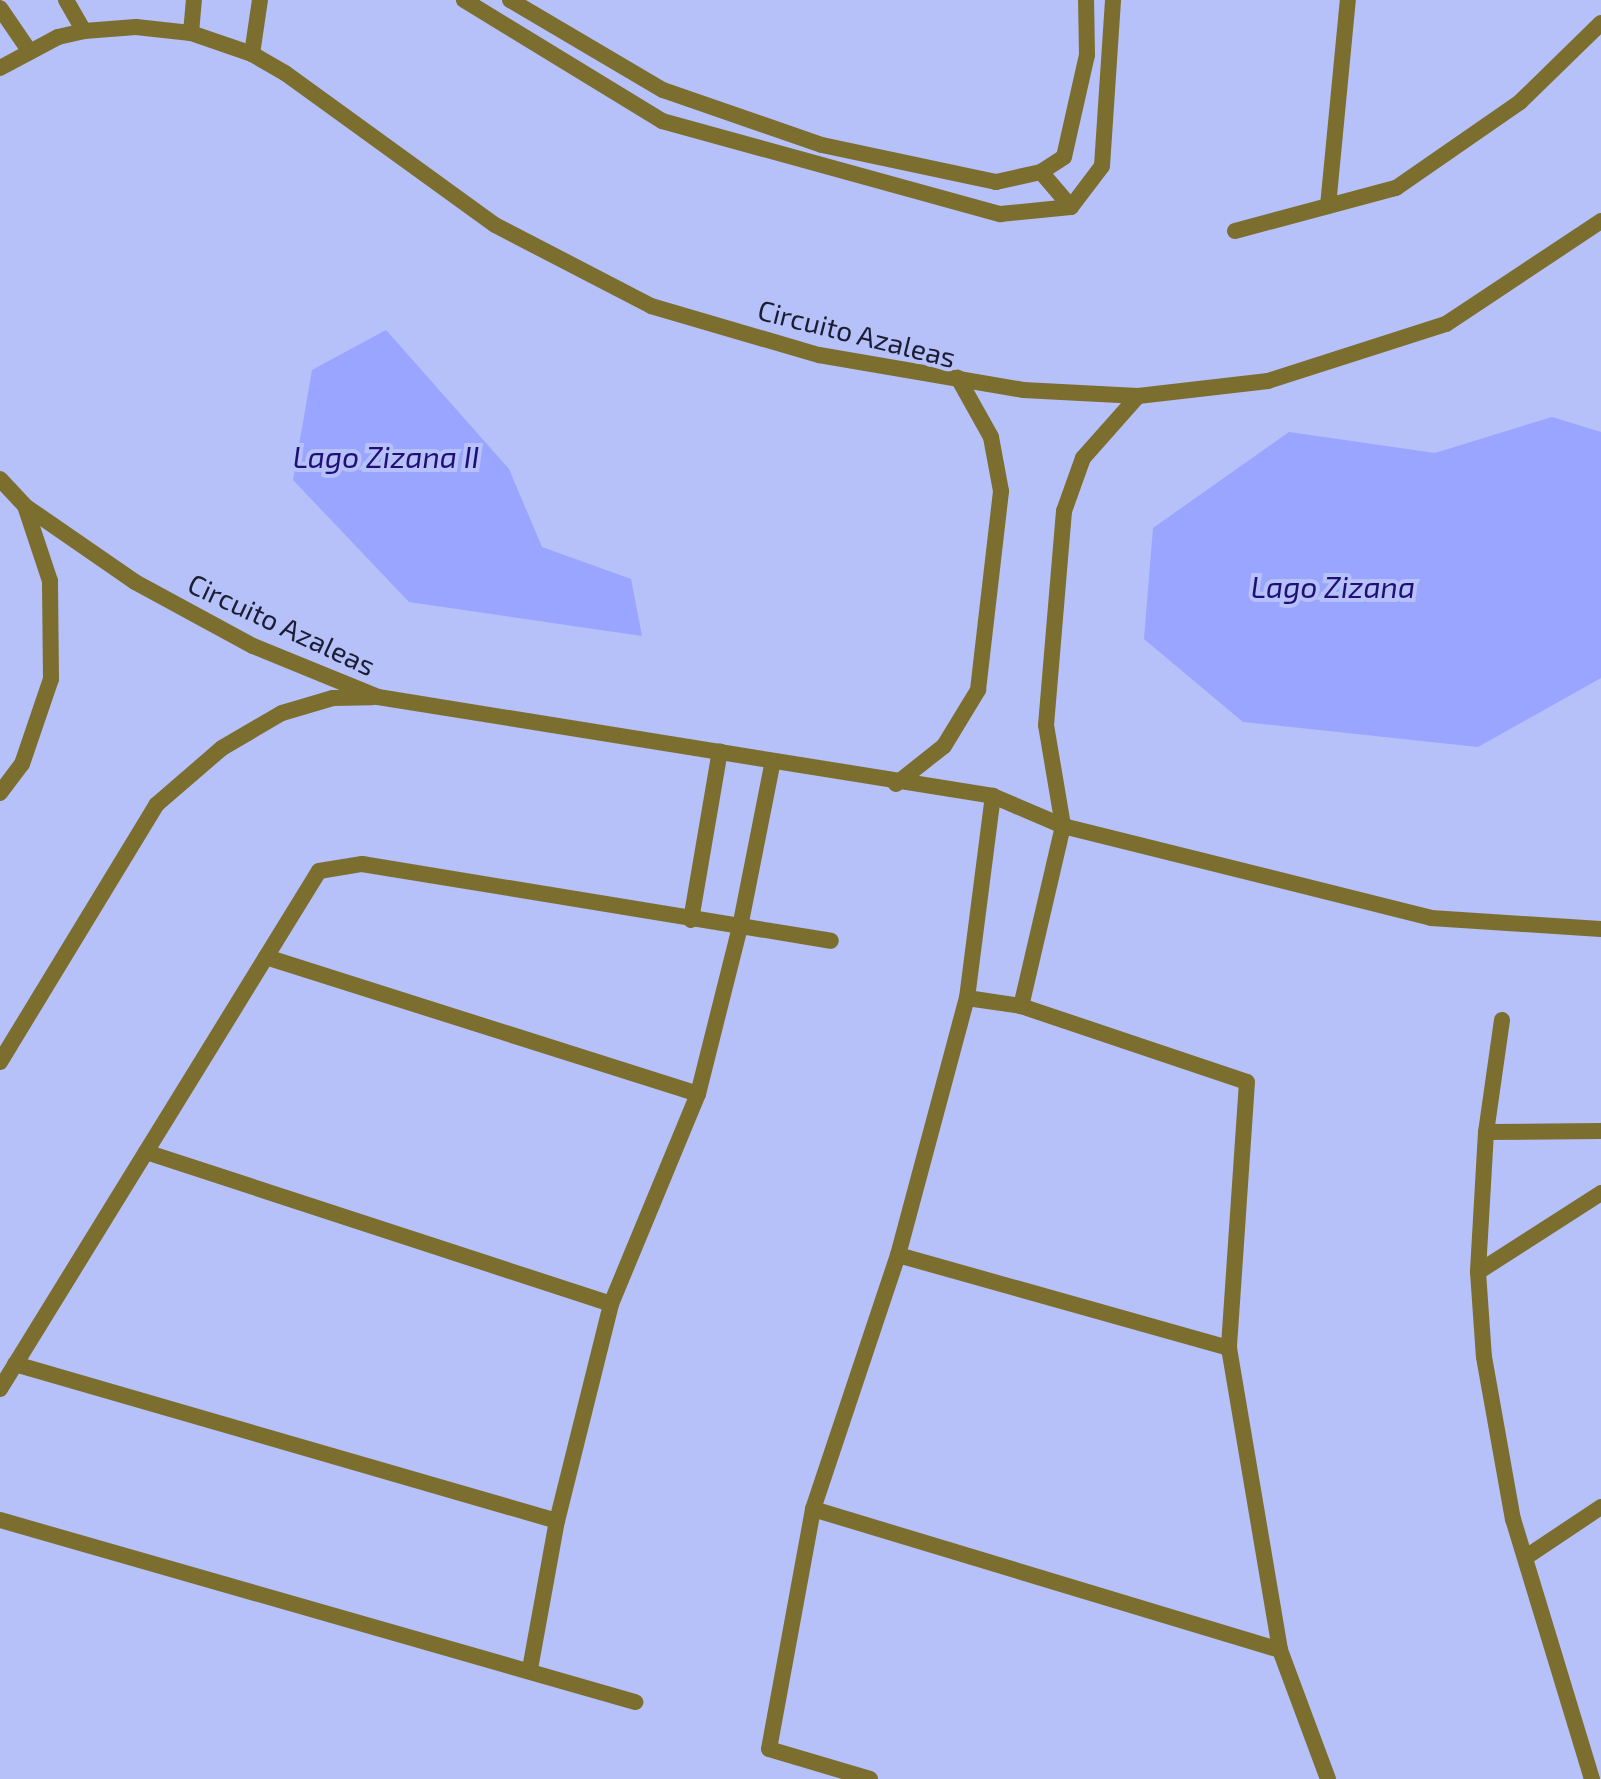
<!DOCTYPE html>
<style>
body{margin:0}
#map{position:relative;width:1601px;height:1779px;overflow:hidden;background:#b6c0f9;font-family:"Exo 2",sans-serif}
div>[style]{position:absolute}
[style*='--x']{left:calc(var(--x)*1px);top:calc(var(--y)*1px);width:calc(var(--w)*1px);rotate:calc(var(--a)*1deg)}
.water>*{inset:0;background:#99a5fe}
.street>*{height:16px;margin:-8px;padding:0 8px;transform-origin:8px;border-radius:8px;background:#7c6e2e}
span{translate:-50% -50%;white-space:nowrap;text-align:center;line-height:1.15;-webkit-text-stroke:8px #b6c0f9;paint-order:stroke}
.street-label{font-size:28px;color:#1b1e33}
.water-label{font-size:30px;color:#200f77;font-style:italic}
</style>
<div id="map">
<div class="water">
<i style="clip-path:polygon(386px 330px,509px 469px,542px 547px,631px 579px,642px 636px,409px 602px,293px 480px,312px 370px)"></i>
<i style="clip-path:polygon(1552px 417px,1601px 432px,1601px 678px,1478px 747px,1243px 722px,1144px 639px,1153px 528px,1289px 432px,1435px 453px)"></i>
</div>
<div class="street">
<i style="--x:66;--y:0;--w:36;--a:60"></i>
<i style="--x:464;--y:0;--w:232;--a:31.4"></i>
<i style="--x:662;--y:121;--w:351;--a:15.4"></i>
<i style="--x:1000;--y:214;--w:71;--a:-5.6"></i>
<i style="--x:1071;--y:207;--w:51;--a:-52.9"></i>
<i style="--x:1102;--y:166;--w:166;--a:-86.2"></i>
<i style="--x:510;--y:0;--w:178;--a:30.5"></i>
<i style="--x:663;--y:90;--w:168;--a:19.1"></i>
<i style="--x:822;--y:145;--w:178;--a:12"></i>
<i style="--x:996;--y:182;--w:46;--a:-12.5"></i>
<i style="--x:1041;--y:172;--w:27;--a:-33"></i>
<i style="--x:1064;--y:157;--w:105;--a:-77.3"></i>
<i style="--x:1087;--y:55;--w:55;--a:-91"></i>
<i style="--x:0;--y:8;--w:53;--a:55.7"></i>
<i style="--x:191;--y:33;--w:33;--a:-85"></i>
<i style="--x:252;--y:54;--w:55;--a:-81.6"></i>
<i style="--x:0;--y:68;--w:66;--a:-28.1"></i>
<i style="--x:58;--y:37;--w:27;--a:-13"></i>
<i style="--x:84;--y:31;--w:52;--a:-4.4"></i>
<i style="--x:136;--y:27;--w:55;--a:6.2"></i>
<i style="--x:191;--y:33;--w:65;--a:19"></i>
<i style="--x:252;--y:54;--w:38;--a:30"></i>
<i style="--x:285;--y:73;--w:259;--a:35.9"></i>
<i style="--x:495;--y:225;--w:176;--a:27.4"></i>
<i style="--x:651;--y:306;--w:175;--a:16.3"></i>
<i style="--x:819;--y:355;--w:207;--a:9.7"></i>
<i style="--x:1023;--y:390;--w:115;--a:3"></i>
<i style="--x:1138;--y:396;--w:131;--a:-6.6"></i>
<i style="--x:1268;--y:381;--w:187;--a:-17.8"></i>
<i style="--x:1446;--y:324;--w:186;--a:-33.6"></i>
<i style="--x:1041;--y:172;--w:46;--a:49.4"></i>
<i style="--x:1328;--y:206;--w:207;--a:-84.5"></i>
<i style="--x:1235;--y:231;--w:167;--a:-15"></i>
<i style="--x:1396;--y:188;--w:151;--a:-34.7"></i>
<i style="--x:1520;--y:102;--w:113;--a:-44.3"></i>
<i style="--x:1138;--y:396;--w:83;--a:131.6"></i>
<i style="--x:1083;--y:458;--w:56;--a:109.7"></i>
<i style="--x:1064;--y:511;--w:215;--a:94.8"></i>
<i style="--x:1046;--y:725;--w:102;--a:80.4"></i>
<i style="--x:1063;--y:826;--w:185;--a:103.1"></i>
<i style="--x:1021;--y:1006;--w:238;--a:18.6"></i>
<i style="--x:1247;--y:1082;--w:267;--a:93.9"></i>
<i style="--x:1229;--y:1348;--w:306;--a:80.4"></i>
<i style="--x:1280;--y:1650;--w:138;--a:69.6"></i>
<i style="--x:0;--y:479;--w:37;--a:47"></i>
<i style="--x:25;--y:506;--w:134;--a:34.6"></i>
<i style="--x:135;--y:582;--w:134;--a:28.5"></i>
<i style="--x:253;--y:646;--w:135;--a:22.2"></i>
<i style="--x:378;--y:697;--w:623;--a:9.14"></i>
<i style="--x:993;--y:796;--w:76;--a:23.2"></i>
<i style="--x:1063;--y:826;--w:379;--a:14"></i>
<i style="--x:1431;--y:918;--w:170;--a:3.7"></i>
<i style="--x:896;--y:784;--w:61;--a:-38.4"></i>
<i style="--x:944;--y:746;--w:66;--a:-58.7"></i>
<i style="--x:978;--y:690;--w:200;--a:-83.4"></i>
<i style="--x:1001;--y:491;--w:55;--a:-100.5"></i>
<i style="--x:991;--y:437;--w:68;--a:-119.2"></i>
<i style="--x:0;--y:793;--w:36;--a:-53"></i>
<i style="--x:22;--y:764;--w:90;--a:-71.2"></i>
<i style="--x:51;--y:679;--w:98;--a:-90.6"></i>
<i style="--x:50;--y:581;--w:79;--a:-108.4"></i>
<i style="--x:691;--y:920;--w:171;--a:-80.3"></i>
<i style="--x:266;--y:957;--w:453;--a:17.6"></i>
<i style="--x:967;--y:998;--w:55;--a:8.4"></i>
<i style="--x:1502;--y:1020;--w:113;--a:98.1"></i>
<i style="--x:1486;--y:1132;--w:140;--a:93.3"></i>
<i style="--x:1478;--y:1272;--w:85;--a:86"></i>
<i style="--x:1484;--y:1357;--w:165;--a:79.9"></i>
<i style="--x:1513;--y:1519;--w:272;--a:73.1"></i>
<i style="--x:0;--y:1062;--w:301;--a:-58.7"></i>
<i style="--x:156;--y:805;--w:87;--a:-40.8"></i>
<i style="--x:222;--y:748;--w:69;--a:-30.3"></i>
<i style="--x:282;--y:713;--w:53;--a:-16.4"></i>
<i style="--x:333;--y:698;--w:39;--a:-1"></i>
<i style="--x:1486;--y:1132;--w:115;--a:-0.5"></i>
<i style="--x:146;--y:1152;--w:489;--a:18.1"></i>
<i style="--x:898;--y:1255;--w:344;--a:15.7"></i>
<i style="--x:1478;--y:1272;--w:146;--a:-32.7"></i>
<i style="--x:15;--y:1364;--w:564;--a:16.15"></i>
<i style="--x:0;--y:1389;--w:608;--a:-58.37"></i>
<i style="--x:319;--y:871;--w:44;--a:-9.2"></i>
<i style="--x:362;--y:864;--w:475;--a:9.3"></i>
<i style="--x:813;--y:1509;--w:488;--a:16.8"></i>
<i style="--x:0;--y:1520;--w:661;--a:15.99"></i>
<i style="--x:1526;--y:1557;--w:90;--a:-33.7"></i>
<i style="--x:530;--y:1669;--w:150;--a:-79.7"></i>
<i style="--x:557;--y:1521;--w:224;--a:-76"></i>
<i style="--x:611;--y:1304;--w:227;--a:-67.5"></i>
<i style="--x:698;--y:1094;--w:172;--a:-75.9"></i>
<i style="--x:740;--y:927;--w:169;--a:-78.8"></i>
<i style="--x:870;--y:1779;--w:105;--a:-163.5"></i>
<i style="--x:769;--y:1749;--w:244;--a:-79.6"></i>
<i style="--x:813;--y:1509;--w:268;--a:-71.5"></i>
<i style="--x:898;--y:1255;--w:266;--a:-75"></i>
<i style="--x:967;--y:998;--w:204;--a:-82.7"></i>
</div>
<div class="street-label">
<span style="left:857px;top:333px;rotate:14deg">Circuito Azaleas</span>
<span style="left:282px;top:624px;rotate:25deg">Circuito Azaleas</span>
</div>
<div class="water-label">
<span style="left:386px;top:456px">Lago Zizana II</span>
<span style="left:1333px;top:586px">Lago Zizana</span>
</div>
</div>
